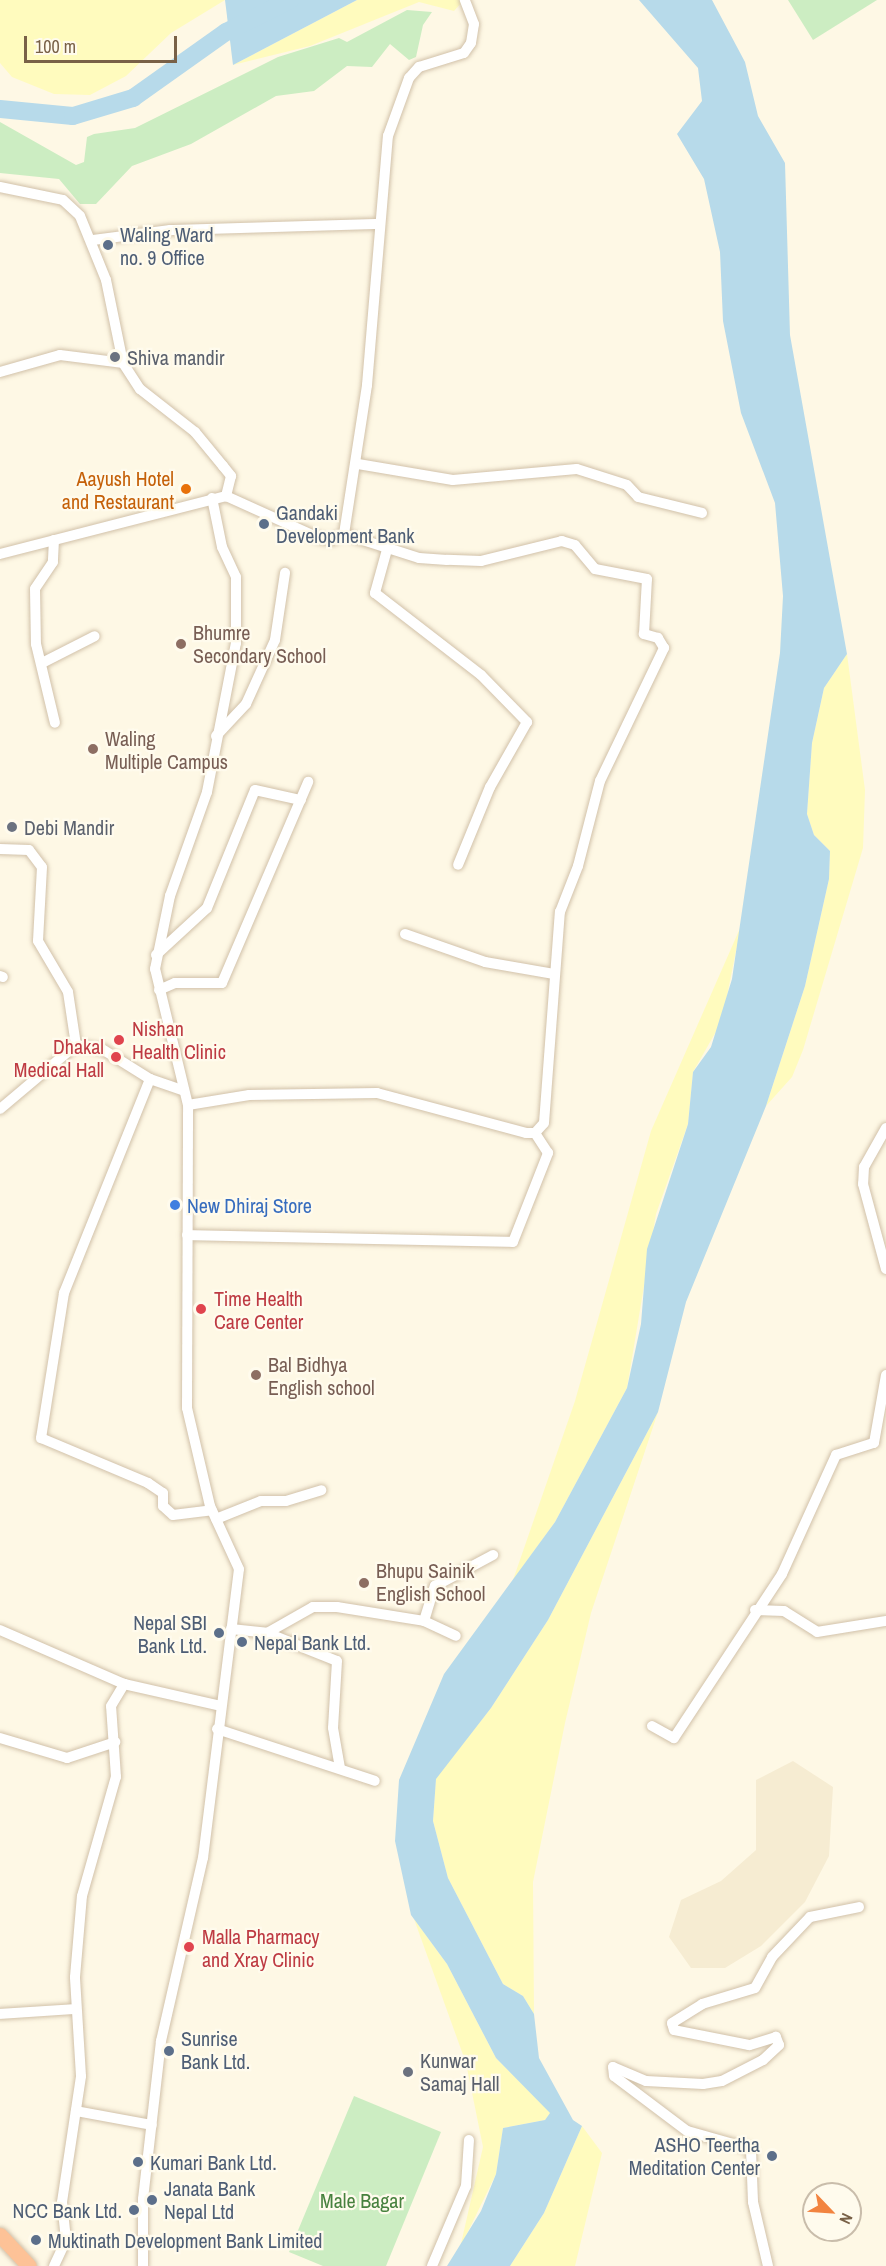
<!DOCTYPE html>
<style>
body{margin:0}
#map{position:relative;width:886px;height:2266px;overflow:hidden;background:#fef8e5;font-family:"Archivo Narrow",sans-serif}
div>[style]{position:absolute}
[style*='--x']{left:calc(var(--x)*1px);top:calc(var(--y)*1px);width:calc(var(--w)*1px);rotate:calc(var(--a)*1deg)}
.residential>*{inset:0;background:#f6ecd2}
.green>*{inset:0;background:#ccedc2}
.sand>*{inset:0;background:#fffbbe}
.water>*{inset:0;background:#b7daea}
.river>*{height:18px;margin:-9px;padding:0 9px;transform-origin:9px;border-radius:9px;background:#b7daea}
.roads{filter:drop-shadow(0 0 2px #d1c1a9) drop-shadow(0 0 2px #d1c1a9)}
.minor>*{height:10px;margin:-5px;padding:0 5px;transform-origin:5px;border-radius:5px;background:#fff}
.highway>*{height:15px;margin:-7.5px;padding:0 7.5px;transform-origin:7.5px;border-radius:7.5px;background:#fdc297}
.dots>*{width:16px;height:16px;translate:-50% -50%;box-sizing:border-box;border:3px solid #fffbed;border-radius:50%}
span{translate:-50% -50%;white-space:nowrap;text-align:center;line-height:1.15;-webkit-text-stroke:4.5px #fffbed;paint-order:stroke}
.service-label{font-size:20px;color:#4e5e75}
.left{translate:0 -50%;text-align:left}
.right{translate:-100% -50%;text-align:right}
.worship-label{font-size:20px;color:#5b616d}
.food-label{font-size:20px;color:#c56008}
.education-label{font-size:20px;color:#785e54}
.health-label{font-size:20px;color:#be3a42}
.shop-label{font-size:20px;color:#366cbe}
.park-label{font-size:20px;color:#47813e}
.north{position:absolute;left:802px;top:2182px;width:60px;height:60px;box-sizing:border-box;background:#fffbed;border:2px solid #c9bdab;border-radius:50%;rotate:115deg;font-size:16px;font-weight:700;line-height:24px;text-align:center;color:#796147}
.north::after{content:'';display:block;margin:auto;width:21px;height:27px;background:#f28440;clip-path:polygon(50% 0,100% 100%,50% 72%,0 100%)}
.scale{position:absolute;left:24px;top:36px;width:153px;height:27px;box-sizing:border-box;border:3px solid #796147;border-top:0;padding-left:8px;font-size:18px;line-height:21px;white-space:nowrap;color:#796147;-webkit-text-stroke:4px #fffbed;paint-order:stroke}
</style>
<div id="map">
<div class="residential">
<i style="clip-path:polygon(793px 1761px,833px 1787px,829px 1856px,805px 1902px,761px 1946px,725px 1968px,691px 1968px,669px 1937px,681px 1900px,721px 1881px,756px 1850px,756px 1780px)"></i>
</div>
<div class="green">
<i style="clip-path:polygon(788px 0,877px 0,813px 40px)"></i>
<i style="clip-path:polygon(407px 10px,432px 12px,423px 25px,416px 57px,409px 60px,390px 44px,372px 67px,347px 66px,314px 91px,276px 96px,191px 144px,132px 166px,96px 204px,80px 204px,59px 179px,0 173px,0 122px,76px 165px,84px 162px,87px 137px,94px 134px,135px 128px,278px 57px,339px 38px,347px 42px)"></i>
<i style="clip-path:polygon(354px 2096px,441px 2132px,386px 2266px,323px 2266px,289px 2252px)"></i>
</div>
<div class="sand">
<i style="clip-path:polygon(0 0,225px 0,171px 33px,126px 76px,90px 95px,54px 94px,12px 77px,0 63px)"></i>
<i style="clip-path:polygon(357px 0,464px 0,454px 11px,419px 2px,310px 46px,233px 65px)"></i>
<i style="clip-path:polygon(847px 654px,865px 790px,863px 848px,803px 1050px,792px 1077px,766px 1106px,805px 986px,829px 879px,830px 851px,814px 835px,807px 814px,812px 743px,824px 688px)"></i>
<i style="clip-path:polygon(741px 926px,722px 1021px,693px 1072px,688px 1124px,656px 1214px,627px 1388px,555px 1522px,513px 1580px,575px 1401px,651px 1131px)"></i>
<i style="clip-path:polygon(658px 1412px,591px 1613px,565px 1723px,533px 1882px,534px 2014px,523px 1996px,503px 1984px,448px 1878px,433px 1821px,436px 1778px,491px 1708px,548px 1620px)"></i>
<i style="clip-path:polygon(414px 1919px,447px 1964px,496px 2058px,551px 2113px,545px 2120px,503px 2128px,496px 2174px,460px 2248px,483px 2147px,466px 2063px)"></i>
<i style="clip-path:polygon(582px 2126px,602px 2153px,575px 2266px,510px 2266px,544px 2213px)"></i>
</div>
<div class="water">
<i style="clip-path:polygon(225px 0,357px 0,233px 65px)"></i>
<i style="clip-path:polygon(639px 0,712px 0,745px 62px,758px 116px,785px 163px,790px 335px,847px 654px,824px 688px,812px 743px,807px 814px,814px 835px,830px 851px,829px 879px,805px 986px,766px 1106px,686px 1302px,658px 1412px,548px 1620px,491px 1708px,436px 1779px,433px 1821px,448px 1878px,503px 1984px,523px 1996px,534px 2014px,539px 2058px,573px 2120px,582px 2126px,544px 2213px,510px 2266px,447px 2266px,481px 2211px,496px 2174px,503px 2128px,545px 2120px,550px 2113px,496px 2058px,447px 1964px,411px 1915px,395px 1841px,399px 1780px,444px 1674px,555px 1522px,627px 1388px,641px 1324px,647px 1249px,688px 1124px,693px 1072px,711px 1047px,732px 979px,780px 653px,783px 596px,775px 503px,741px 413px,723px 321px,720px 252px,704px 179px,677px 134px,702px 101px,698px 68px)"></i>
</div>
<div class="river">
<i style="--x:0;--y:109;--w:73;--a:5.5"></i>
<i style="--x:73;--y:116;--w:63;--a:-16.7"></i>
<i style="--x:133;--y:98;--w:114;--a:-35.4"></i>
<i style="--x:226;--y:32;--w:72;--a:-26.6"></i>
</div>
<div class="roads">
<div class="minor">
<i style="--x:0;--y:187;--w:64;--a:11.7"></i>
<i style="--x:63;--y:200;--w:23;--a:43"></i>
<i style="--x:80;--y:216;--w:69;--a:67.9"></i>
<i style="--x:106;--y:280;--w:85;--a:78.4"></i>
<i style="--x:123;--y:363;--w:31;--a:57"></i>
<i style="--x:140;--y:389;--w:70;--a:38"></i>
<i style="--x:195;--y:432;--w:44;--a:50.5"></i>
<i style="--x:223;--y:466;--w:13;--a:51"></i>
<i style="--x:231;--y:476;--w:21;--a:104"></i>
<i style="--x:93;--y:240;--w:78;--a:-7.4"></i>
<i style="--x:170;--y:230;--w:208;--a:-1.7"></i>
<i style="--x:0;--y:372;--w:62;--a:-15.8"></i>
<i style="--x:60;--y:355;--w:64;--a:7.2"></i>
<i style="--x:358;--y:464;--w:96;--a:9.6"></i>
<i style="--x:453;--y:480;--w:124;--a:-5.1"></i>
<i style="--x:577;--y:469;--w:52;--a:17.7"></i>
<i style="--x:627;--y:485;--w:16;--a:47"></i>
<i style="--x:638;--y:497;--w:66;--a:14"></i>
<i style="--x:54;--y:540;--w:22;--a:93"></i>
<i style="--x:53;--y:562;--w:32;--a:124"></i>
<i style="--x:35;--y:589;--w:55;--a:89"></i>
<i style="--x:36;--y:644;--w:81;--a:76.5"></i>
<i style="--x:388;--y:546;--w:49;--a:105.5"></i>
<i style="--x:375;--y:593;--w:134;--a:37.7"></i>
<i style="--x:481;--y:675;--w:66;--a:45.6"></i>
<i style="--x:527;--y:722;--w:75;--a:119.6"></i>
<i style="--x:490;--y:787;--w:84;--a:112.3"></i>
<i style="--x:0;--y:554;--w:233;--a:-14.4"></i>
<i style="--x:226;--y:496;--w:102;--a:24.3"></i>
<i style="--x:319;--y:538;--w:13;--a:9"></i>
<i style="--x:332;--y:540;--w:13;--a:-27"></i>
<i style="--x:344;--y:534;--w:151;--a:-81.2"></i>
<i style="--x:367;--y:385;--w:250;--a:-85.2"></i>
<i style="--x:388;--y:136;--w:62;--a:-70.1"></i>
<i style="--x:409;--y:78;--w:15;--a:-48"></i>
<i style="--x:419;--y:67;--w:47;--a:-17.3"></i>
<i style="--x:464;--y:53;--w:12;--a:-55"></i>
<i style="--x:471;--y:43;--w:19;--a:-81"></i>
<i style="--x:474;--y:24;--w:26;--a:-111"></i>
<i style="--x:42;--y:663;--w:59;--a:-27"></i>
<i style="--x:216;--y:736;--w:44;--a:-46.8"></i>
<i style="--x:246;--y:704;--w:70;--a:-65.6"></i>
<i style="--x:275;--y:640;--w:68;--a:-81.5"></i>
<i style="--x:0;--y:849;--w:29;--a:2"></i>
<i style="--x:29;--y:850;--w:21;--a:53"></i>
<i style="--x:42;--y:867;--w:74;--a:93.1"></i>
<i style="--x:38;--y:941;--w:59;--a:59.5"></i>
<i style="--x:68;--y:992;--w:54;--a:81.4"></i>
<i style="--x:76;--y:1045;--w:26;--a:9"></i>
<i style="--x:102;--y:1049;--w:57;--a:32"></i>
<i style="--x:150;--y:1079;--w:36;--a:19"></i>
<i style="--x:405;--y:934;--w:85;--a:19.3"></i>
<i style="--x:485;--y:962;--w:70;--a:9.9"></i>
<i style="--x:156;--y:955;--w:69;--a:-42.7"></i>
<i style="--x:207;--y:908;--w:127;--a:-67.9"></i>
<i style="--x:255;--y:790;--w:47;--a:12.3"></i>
<i style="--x:0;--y:976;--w:3;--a:18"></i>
<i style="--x:159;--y:990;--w:17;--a:-24"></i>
<i style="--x:175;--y:983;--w:47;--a:0"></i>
<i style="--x:222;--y:983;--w:219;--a:-66.8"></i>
<i style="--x:150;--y:1079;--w:231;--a:111.9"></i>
<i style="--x:64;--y:1293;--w:147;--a:99"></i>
<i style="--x:41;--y:1438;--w:116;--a:22.8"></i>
<i style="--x:148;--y:1483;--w:18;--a:34"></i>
<i style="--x:163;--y:1493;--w:13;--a:90"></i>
<i style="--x:163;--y:1506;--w:13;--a:42"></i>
<i style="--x:173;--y:1515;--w:39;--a:-7"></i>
<i style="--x:188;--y:1105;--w:62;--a:-9.3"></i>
<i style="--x:249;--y:1095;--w:128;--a:-0.9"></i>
<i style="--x:377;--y:1093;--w:154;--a:15"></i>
<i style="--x:526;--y:1133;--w:9;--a:0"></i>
<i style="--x:535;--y:1133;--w:13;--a:-48"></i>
<i style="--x:544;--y:1123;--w:212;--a:-85.7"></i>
<i style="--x:560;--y:912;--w:49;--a:-68.6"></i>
<i style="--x:578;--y:866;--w:88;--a:-75.5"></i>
<i style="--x:600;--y:781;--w:148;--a:-64.3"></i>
<i style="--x:664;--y:648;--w:12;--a:-121"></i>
<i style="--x:658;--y:638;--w:15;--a:-164"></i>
<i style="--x:644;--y:634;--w:55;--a:-86.9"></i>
<i style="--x:647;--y:579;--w:53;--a:-169.1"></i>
<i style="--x:595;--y:569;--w:31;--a:-130"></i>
<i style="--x:575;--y:545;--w:14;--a:-163"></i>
<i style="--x:562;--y:541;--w:83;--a:166.1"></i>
<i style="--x:481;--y:561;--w:34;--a:-178"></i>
<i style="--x:447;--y:560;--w:28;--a:-176"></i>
<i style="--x:419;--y:558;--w:79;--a:-162.3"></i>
<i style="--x:0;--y:1109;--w:99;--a:-40.1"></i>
<i style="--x:886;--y:1128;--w:45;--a:119.4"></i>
<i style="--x:864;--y:1167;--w:17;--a:93"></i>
<i style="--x:863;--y:1184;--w:88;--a:74.9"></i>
<i style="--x:187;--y:1235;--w:326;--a:1.2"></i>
<i style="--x:513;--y:1242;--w:96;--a:-68.5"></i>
<i style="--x:548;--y:1153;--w:24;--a:-123"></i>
<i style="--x:216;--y:1519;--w:48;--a:-21.8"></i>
<i style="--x:261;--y:1501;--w:25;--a:0"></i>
<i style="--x:286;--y:1501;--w:37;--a:-17"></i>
<i style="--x:755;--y:1610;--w:29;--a:2"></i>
<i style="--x:784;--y:1611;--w:39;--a:32"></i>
<i style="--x:817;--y:1632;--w:70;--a:-9.1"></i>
<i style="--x:424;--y:1621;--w:37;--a:-73"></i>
<i style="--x:435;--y:1586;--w:66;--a:-28.1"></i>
<i style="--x:231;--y:1629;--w:36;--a:6"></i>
<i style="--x:267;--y:1633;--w:75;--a:21.8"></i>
<i style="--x:337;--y:1661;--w:67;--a:93.4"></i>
<i style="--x:333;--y:1728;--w:41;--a:80.1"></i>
<i style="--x:0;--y:1630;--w:135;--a:23.5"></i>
<i style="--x:124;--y:1684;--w:99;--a:12.8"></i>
<i style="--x:267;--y:1633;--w:53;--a:-29.5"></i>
<i style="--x:313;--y:1607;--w:24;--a:0"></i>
<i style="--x:337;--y:1607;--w:88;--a:9.1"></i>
<i style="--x:424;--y:1621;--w:35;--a:25"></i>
<i style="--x:652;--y:1726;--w:25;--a:29"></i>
<i style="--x:674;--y:1738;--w:196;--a:-56.6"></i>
<i style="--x:782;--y:1574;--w:131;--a:-65.6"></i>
<i style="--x:836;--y:1455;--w:40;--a:-18"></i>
<i style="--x:874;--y:1443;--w:69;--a:-80"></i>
<i style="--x:217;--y:1729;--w:166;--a:18.2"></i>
<i style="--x:0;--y:1738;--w:70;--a:16.6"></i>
<i style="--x:67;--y:1758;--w:51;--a:-18.4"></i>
<i style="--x:0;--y:2014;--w:76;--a:-3.8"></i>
<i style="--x:76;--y:2111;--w:77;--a:10.4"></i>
<i style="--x:54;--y:2266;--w:29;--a:-65"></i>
<i style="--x:66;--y:2240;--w:38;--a:-96"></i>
<i style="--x:62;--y:2202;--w:127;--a:-81.4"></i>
<i style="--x:81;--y:2076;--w:99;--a:-93.5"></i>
<i style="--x:75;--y:1977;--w:81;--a:-85.1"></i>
<i style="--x:82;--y:1896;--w:124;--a:-74.1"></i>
<i style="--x:116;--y:1777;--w:71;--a:-94"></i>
<i style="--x:111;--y:1706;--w:26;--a:-59"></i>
<i style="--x:143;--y:2266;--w:67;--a:-90"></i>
<i style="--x:143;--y:2199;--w:159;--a:-83.5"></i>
<i style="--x:161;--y:2041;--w:188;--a:-77.1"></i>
<i style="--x:203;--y:1858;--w:291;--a:-82.9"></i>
<i style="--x:239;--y:1569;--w:69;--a:-114.7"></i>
<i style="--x:210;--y:1506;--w:101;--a:-103.2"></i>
<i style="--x:187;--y:1408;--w:303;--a:-89.8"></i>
<i style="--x:188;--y:1105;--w:140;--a:-103.6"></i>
<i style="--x:155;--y:969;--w:75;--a:-78.4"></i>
<i style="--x:170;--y:896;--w:110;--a:-70.4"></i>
<i style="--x:207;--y:792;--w:152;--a:-79"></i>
<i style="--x:236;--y:643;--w:66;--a:-90"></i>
<i style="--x:236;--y:577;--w:33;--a:-115"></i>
<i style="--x:222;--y:547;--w:50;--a:-101.5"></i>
<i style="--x:432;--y:2266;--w:87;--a:-67"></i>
<i style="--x:466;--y:2186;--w:46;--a:-86.3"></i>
<i style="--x:768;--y:2266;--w:66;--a:-103.2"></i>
<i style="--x:753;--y:2202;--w:53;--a:-92.2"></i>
<i style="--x:751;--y:2149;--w:66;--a:-164.3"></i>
<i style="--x:687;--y:2131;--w:91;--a:-143"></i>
<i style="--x:614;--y:2076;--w:9;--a:-96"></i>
<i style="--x:613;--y:2067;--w:36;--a:23"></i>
<i style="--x:646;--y:2081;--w:57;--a:3"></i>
<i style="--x:703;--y:2084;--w:19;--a:-9"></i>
<i style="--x:722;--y:2081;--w:46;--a:-27.1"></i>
<i style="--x:763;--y:2060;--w:22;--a:-43"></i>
<i style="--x:779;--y:2045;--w:9;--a:-111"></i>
<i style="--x:776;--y:2037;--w:28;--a:163"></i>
<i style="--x:749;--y:2045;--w:76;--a:-168.7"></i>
<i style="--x:674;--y:2030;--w:7;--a:-106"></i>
<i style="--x:672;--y:2023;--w:36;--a:-32"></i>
<i style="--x:702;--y:2004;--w:55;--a:-16.8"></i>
<i style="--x:755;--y:1988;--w:35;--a:-61"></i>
<i style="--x:772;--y:1957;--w:55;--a:-46.5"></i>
<i style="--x:810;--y:1917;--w:50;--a:-11.5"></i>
</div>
<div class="highway">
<i style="--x:0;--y:2235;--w:42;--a:46.9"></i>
</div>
</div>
<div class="dots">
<i style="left:108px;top:245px;background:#5c6f8a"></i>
<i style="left:115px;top:357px;background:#6b7280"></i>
<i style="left:186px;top:489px;background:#e8710a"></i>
<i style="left:264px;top:524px;background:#5c6f8a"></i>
<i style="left:181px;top:644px;background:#8d6e63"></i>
<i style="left:93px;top:749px;background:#8d6e63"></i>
<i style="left:12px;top:827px;background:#6b7280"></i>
<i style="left:119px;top:1040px;background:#e0444e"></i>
<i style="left:116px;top:1057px;background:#e0444e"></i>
<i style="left:175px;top:1205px;background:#3f7fe0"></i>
<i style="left:201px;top:1309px;background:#e0444e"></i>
<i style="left:256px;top:1375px;background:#8d6e63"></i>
<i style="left:364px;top:1583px;background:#8d6e63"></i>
<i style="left:219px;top:1633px;background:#5c6f8a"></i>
<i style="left:242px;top:1642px;background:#5c6f8a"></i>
<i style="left:189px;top:1947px;background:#e0444e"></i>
<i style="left:169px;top:2051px;background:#5c6f8a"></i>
<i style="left:408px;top:2072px;background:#6b7280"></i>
<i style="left:772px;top:2156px;background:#5c6f8a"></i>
<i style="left:138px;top:2162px;background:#5c6f8a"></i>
<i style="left:152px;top:2200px;background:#5c6f8a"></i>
<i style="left:134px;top:2210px;background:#5c6f8a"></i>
<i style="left:36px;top:2240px;background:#5c6f8a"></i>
</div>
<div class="service-label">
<span class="left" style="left:120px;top:246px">Waling Ward<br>no. 9 Office</span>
<span class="left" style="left:276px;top:524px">Gandaki<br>Development Bank</span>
<span class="right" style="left:207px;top:1634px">Nepal SBI<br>Bank Ltd.</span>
<span class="left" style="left:254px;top:1642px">Nepal Bank Ltd.</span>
<span class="left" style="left:181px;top:2050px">Sunrise<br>Bank Ltd.</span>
<span class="right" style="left:760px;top:2156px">ASHO Teertha<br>Meditation Center</span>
<span class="left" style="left:150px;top:2162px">Kumari Bank Ltd.</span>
<span class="left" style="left:164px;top:2200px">Janata Bank<br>Nepal Ltd</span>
<span class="right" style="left:122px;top:2210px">NCC Bank Ltd.</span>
<span class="left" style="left:48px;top:2240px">Muktinath Development Bank Limited</span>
</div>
<div class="worship-label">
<span class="left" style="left:127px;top:357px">Shiva mandir</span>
<span class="left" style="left:24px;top:827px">Debi Mandir</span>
<span class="left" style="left:420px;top:2072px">Kunwar<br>Samaj Hall</span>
</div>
<div class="food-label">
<span class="right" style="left:174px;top:490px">Aayush Hotel<br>and Restaurant</span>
</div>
<div class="education-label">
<span class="left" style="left:193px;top:644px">Bhumre<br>Secondary School</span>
<span class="left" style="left:105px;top:750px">Waling<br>Multiple Campus</span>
<span class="left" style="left:268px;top:1376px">Bal Bidhya<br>English school</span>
<span class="left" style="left:376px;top:1582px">Bhupu Sainik<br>English School</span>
</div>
<div class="health-label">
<span class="left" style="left:132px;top:1040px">Nishan<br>Health Clinic</span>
<span class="right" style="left:104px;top:1058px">Dhakal<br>Medical Hall</span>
<span class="left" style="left:214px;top:1310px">Time Health<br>Care Center</span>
<span class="left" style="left:202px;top:1948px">Malla Pharmacy<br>and Xray Clinic</span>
</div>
<div class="shop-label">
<span class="left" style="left:187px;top:1205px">New Dhiraj Store</span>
</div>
<div class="park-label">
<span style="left:362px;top:2200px">Male Bagar</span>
</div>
<div class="north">N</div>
<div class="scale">100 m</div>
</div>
